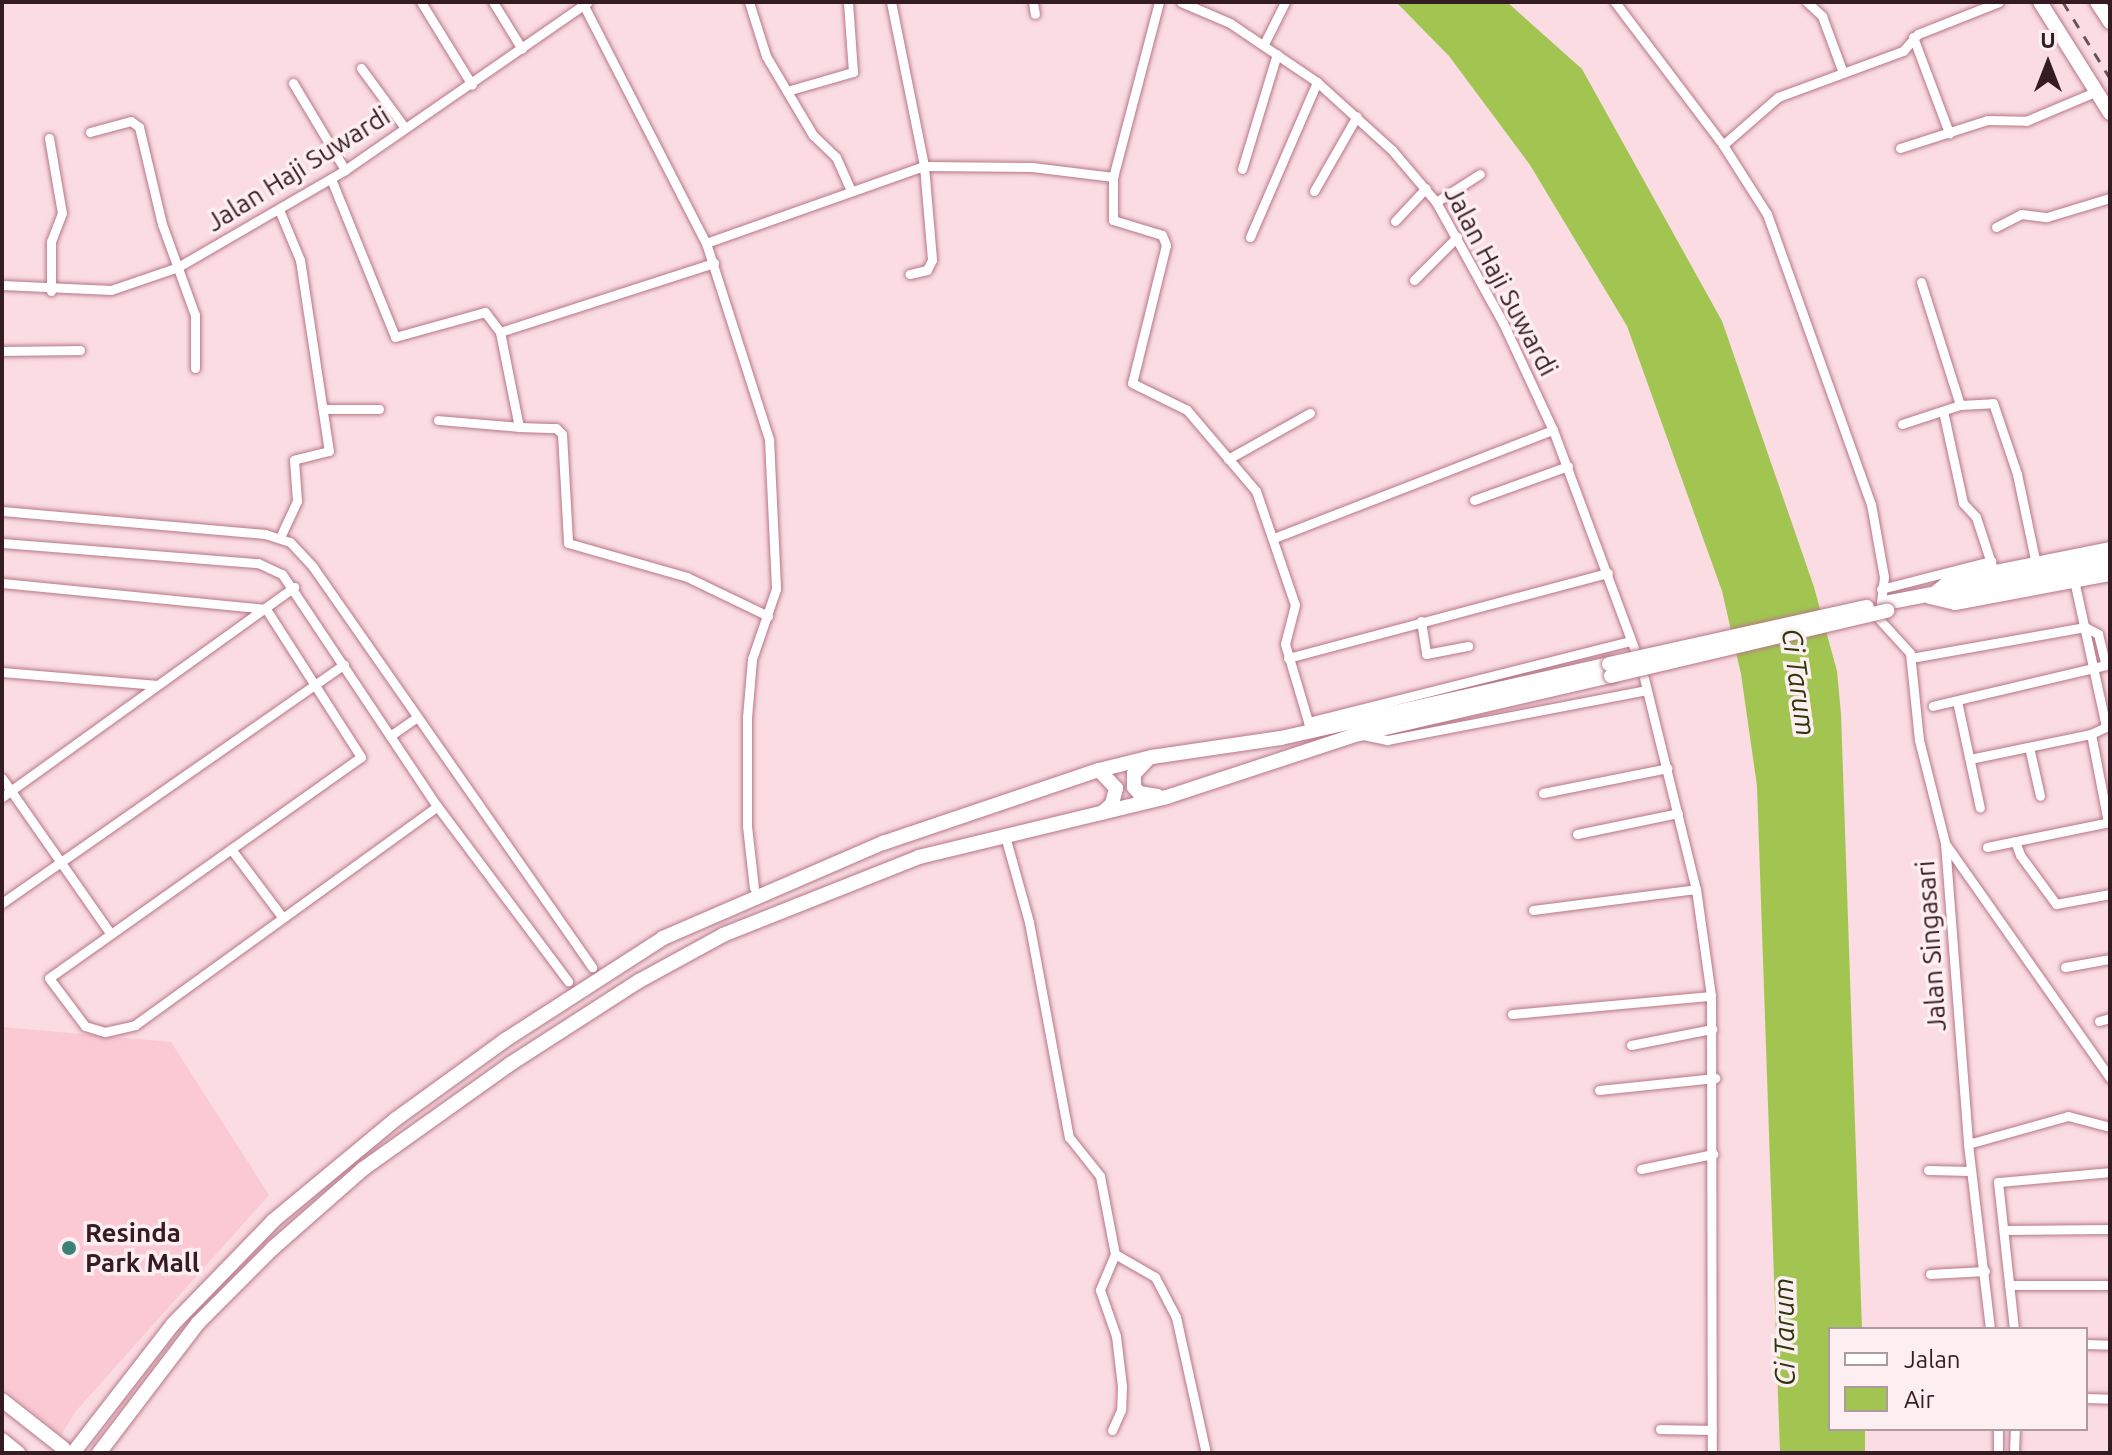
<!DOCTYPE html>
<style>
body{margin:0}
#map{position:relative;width:2112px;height:1455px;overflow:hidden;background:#fadce2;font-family:Ubuntu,sans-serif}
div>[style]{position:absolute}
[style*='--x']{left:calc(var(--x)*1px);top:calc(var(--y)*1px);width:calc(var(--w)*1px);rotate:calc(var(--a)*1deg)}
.built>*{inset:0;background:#fac9d4}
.water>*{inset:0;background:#a1c550}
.roads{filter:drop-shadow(0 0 2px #b77686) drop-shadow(0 0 2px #b77686)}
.street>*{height:9px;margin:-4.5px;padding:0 4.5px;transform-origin:4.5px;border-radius:4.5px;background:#fff}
.secondary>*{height:14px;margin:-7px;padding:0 7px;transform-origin:7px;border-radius:7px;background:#fff}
.primary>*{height:14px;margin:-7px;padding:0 7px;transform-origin:7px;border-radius:7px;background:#fff}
.rail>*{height:3px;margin-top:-1.5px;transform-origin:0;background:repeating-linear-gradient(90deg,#6c5158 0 10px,transparent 0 20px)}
.bridges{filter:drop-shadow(0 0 2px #b77686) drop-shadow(0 0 2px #b77686)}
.primary-bridge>*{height:14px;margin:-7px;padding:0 7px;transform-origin:7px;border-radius:7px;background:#fff}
.dots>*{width:22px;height:22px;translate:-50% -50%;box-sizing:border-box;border:4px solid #fdeef1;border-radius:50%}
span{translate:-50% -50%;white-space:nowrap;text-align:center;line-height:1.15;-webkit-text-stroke:7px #fdeef1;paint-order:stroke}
.street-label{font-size:26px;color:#351b22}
.poi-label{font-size:26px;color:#351b22;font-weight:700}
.left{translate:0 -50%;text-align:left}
.water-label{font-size:28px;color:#2b3808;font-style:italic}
.frame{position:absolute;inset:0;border:4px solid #351b22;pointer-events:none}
.legend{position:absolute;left:1828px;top:1327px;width:260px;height:104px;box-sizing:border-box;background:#fdeef1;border:2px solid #ad9a9e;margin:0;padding:10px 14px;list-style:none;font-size:24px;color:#351b22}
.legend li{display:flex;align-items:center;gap:16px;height:40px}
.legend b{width:40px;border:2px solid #ad9a9e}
.north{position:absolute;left:2008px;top:24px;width:80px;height:80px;-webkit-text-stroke:6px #fdeef1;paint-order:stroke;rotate:0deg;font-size:22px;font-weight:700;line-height:32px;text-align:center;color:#351b22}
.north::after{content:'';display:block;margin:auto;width:28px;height:36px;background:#351b22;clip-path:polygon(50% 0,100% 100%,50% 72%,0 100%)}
</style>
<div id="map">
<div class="built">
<i style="clip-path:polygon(2px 1027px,171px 1042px,269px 1195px,76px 1411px,61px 1435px,2px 1387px)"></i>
</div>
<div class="water">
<i style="clip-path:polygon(1396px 2px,1507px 2px,1582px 69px,1722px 321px,1814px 587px,1837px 671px,1841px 714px,1862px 1329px,1830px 1329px,1830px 1429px,1865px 1429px,1865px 1453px,1780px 1453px,1757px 786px,1741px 674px,1722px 591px,1627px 326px,1530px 165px,1449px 56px)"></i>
</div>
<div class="roads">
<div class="street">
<i style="--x:421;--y:2;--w:97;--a:58.4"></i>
<i style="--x:493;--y:2;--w:55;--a:58.3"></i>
<i style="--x:749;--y:2;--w:57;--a:72.5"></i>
<i style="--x:766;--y:56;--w:92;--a:59.3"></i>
<i style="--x:813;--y:135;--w:32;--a:44"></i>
<i style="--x:836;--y:157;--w:34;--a:66"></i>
<i style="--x:891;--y:2;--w:167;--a:78.6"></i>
<i style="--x:924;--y:166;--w:94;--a:85.1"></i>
<i style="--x:932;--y:260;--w:11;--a:117"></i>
<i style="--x:927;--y:270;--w:18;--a:167"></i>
<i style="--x:1033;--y:2;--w:12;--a:81"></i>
<i style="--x:1159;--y:2;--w:181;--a:104.7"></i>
<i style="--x:1113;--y:177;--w:43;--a:90"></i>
<i style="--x:1113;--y:220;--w:51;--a:17"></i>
<i style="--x:1162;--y:235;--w:11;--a:68"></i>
<i style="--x:1166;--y:245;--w:142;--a:103.8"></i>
<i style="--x:1132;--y:383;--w:61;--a:26.1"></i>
<i style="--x:1187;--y:410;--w:106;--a:49.6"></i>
<i style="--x:1256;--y:491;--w:120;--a:71.1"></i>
<i style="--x:1295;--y:605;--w:40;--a:104.4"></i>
<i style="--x:1285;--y:644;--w:91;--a:73.4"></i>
<i style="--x:1181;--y:2;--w:53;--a:23.2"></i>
<i style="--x:1230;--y:23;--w:105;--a:34.1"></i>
<i style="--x:1317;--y:82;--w:101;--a:42.2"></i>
<i style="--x:1392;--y:150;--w:68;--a:49.8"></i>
<i style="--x:1436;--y:202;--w:138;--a:61"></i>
<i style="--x:1503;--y:323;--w:118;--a:65"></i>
<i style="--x:1553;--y:430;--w:233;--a:69.6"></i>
<i style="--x:1615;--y:2;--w:179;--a:52.9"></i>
<i style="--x:1723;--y:145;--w:82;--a:57.5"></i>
<i style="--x:1767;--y:214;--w:308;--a:70.3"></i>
<i style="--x:1871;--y:504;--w:74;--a:79.9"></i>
<i style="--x:1884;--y:577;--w:42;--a:96.8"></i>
<i style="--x:1879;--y:619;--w:46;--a:47.6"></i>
<i style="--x:1910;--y:653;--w:87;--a:84.1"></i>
<i style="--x:1919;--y:740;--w:106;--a:75.8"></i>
<i style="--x:1945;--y:843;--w:302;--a:85.6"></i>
<i style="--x:1968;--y:1144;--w:186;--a:83.2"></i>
<i style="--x:1807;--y:2;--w:21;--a:43"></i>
<i style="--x:1822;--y:16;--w:58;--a:69.7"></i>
<i style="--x:583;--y:4;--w:269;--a:62.8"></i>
<i style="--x:706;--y:243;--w:206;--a:72.2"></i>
<i style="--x:769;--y:439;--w:150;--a:87.3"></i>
<i style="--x:776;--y:589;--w:74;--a:108.9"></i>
<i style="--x:752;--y:659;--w:58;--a:94.9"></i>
<i style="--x:747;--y:717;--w:109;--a:90"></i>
<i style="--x:747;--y:826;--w:62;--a:83.6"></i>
<i style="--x:1913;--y:37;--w:103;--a:69.4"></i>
<i style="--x:1264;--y:44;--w:47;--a:-63.4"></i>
<i style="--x:361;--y:68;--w:74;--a:53.7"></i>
<i style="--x:293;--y:83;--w:101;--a:59.1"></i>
<i style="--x:787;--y:91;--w:69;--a:-16.1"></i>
<i style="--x:853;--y:72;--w:70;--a:-94.1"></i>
<i style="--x:90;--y:132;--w:42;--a:-15"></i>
<i style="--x:131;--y:121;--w:10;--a:37"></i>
<i style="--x:139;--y:127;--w:100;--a:76.7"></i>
<i style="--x:162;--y:224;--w:97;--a:70.1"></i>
<i style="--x:195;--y:315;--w:53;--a:90"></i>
<i style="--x:49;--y:138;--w:76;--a:80.2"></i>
<i style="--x:62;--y:213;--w:31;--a:111"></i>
<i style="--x:51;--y:242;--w:49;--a:90"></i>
<i style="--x:1723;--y:145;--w:73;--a:-41.1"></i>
<i style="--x:1778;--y:97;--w:133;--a:-20.2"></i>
<i style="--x:1903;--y:51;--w:23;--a:-49"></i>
<i style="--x:1918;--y:34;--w:87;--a:-21.6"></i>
<i style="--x:1900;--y:148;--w:91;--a:-17.8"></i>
<i style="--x:1987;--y:120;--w:39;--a:1"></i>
<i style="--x:2026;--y:121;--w:77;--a:-22.9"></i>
<i style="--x:1242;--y:169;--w:120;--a:-73.1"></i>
<i style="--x:331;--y:179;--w:170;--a:67.9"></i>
<i style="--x:395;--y:337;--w:93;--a:-15.5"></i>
<i style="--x:485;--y:312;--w:25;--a:53"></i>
<i style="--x:500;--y:332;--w:225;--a:-17.9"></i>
<i style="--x:1314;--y:191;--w:86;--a:-60.2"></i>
<i style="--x:1436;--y:202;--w:52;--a:-32.5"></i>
<i style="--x:280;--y:212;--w:52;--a:67.4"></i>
<i style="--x:300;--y:260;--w:193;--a:81.4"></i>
<i style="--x:329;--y:451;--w:36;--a:166"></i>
<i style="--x:294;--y:460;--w:41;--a:85.8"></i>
<i style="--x:297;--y:501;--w:38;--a:115"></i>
<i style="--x:1395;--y:221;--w:45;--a:-46.8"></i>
<i style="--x:1996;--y:227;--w:28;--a:-27"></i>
<i style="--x:2021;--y:214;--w:26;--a:7"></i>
<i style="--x:2047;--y:217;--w:66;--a:-16.8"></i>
<i style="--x:1250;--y:237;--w:169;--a:-66.6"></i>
<i style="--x:706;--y:243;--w:231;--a:-19.5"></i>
<i style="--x:924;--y:166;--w:108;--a:0.5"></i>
<i style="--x:1032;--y:167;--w:82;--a:7"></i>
<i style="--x:1414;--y:280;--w:61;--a:-45"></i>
<i style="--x:1921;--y:282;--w:129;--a:72.4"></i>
<i style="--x:2;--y:285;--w:109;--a:2.6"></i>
<i style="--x:111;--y:290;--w:71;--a:-18.9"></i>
<i style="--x:178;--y:267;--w:193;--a:-30.1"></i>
<i style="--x:345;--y:170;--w:295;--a:-34.7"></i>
<i style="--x:500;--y:332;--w:97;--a:78.7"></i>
<i style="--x:519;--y:427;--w:37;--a:2"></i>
<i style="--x:556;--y:428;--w:8;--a:45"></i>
<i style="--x:562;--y:434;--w:109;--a:86.8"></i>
<i style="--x:568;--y:543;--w:124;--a:15.9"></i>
<i style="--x:687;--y:577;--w:90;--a:25.7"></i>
<i style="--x:2;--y:351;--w:78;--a:-0.7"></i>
<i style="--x:326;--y:409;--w:53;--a:0"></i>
<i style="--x:1943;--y:411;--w:94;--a:77.7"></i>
<i style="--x:1963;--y:503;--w:19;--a:47"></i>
<i style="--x:1976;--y:517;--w:58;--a:71.9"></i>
<i style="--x:438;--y:420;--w:81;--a:4.9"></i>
<i style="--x:1902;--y:424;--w:61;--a:-18.1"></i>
<i style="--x:1960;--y:405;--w:33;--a:-3"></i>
<i style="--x:1993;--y:403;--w:75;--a:71.3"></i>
<i style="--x:2017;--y:474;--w:92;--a:78.1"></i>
<i style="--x:1228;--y:459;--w:94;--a:-29.3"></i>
<i style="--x:1474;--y:500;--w:100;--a:-19.9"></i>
<i style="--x:2;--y:511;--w:264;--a:5"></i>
<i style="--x:265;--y:534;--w:26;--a:18"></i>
<i style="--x:290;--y:542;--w:34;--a:47"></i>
<i style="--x:313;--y:567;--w:488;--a:55.1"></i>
<i style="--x:1274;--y:538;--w:299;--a:-21.2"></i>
<i style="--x:2;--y:543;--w:257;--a:4.5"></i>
<i style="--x:258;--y:563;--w:26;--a:25"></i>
<i style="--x:282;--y:574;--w:279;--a:56.3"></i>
<i style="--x:437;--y:806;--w:219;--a:53.2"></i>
<i style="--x:2074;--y:580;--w:150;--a:77.7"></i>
<i style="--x:2106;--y:727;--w:17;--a:155"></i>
<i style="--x:2091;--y:734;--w:90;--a:79.1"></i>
<i style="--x:2;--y:583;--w:265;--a:5.6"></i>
<i style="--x:266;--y:609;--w:176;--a:57.3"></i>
<i style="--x:361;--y:757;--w:382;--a:144.7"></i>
<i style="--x:49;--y:978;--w:60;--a:53.1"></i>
<i style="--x:85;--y:1026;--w:21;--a:17"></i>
<i style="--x:105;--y:1032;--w:31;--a:-13"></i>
<i style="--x:135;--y:1025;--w:373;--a:-35.9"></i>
<i style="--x:1881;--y:589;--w:114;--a:-14.3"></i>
<i style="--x:1421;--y:621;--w:33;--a:81"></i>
<i style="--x:1426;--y:654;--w:43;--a:-10.8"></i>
<i style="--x:1288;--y:658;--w:331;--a:-14.9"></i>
<i style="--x:1911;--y:658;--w:177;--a:-10.1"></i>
<i style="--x:2085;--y:627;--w:15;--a:28"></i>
<i style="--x:2098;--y:634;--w:32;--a:76"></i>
<i style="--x:2106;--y:665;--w:178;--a:166.7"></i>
<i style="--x:2;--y:672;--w:156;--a:4.8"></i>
<i style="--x:1644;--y:678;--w:217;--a:76.2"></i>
<i style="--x:1696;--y:889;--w:108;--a:82"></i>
<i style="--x:1711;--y:996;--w:457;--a:89.9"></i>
<i style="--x:1957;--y:701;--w:109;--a:77.9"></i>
<i style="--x:1308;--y:722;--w:333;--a:-14.1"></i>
<i style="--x:1363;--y:735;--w:25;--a:12"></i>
<i style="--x:1387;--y:740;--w:264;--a:-10.9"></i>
<i style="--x:390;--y:736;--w:33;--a:-35"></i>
<i style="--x:2029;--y:747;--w:50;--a:77.3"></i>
<i style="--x:1970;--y:759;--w:124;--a:-11.7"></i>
<i style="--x:2;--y:778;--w:190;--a:55.1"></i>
<i style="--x:1543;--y:793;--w:127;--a:-11.3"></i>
<i style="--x:2;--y:797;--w:360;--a:-35.7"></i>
<i style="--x:1577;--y:834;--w:103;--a:-11.7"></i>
<i style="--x:1005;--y:836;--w:89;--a:74.4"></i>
<i style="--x:1029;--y:922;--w:219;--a:79.5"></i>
<i style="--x:1069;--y:1137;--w:50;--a:51.5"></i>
<i style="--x:1100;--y:1176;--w:64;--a:79.2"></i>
<i style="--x:1112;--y:1239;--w:15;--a:79"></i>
<i style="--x:1115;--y:1254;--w:39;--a:113"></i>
<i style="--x:1100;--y:1290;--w:49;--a:70.8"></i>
<i style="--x:1116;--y:1336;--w:50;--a:83.2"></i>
<i style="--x:1122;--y:1386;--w:24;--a:92"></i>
<i style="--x:1121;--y:1410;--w:22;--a:114"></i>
<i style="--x:2015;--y:841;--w:15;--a:70"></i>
<i style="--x:2020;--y:855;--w:61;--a:53.7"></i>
<i style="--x:2056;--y:904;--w:55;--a:-10.5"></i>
<i style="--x:1947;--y:846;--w:284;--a:54.9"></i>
<i style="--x:1987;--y:847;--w:126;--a:-11.5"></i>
<i style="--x:231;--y:849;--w:86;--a:53"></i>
<i style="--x:2;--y:903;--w:417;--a:-34.9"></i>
<i style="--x:1533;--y:910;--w:164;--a:-7.3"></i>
<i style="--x:2065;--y:967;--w:46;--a:-10.1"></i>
<i style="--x:1512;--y:1014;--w:200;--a:-5.2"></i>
<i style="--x:2099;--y:1021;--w:11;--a:-15"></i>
<i style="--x:1631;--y:1045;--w:83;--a:-11.2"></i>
<i style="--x:1599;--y:1090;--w:117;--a:-5.9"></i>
<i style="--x:1968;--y:1144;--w:104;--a:-15.6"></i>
<i style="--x:2068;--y:1116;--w:43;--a:14.7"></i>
<i style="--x:1641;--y:1169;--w:74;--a:-11.8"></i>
<i style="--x:1928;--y:1170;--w:43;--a:1.3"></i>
<i style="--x:2004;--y:1230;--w:106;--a:-0.5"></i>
<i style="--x:1115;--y:1254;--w:46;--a:29.9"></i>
<i style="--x:1155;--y:1277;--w:45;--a:62.3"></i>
<i style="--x:1176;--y:1317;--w:139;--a:77.6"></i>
<i style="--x:1930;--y:1274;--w:55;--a:-3.1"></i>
<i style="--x:2009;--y:1285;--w:101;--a:0"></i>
<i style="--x:2014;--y:1329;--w:148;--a:-96.2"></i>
<i style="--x:1998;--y:1182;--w:112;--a:-5.1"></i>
<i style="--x:2086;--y:1344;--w:24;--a:2"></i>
<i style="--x:2086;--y:1398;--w:24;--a:2"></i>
<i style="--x:1660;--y:1429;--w:52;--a:1.1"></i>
<i style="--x:1998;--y:1429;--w:24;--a:90"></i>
<i style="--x:2014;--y:1453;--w:24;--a:-88"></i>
</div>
<div class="secondary">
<i style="--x:2040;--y:2;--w:131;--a:57.8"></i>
<i style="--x:2097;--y:2;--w:24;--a:57"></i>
<i style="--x:1934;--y:594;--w:21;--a:-39"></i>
<i style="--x:1950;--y:581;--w:163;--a:-11.3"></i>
<i style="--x:1930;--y:597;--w:26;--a:13"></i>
<i style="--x:1955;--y:603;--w:158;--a:-10.6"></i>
<i style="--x:2;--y:1400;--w:78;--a:38.2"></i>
<i style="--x:2;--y:1440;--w:21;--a:39"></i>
</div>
<div class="primary">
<i style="--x:1885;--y:603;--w:229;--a:-10.8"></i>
<i style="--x:1149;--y:758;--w:22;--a:133"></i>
<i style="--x:1134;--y:774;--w:13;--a:90"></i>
<i style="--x:1134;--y:787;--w:8;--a:50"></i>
<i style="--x:1139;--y:793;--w:19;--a:9"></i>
<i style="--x:1099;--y:770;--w:25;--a:47"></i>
<i style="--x:1116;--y:788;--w:16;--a:104"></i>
<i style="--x:1112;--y:804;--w:13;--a:138"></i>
<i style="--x:73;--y:1453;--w:163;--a:-52.2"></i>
<i style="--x:173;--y:1324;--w:144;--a:-45.8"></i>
<i style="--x:273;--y:1221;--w:160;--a:-39.7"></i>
<i style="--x:396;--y:1119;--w:135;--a:-35.9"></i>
<i style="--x:505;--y:1040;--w:188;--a:-32.8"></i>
<i style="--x:663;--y:938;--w:240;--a:-23.4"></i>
<i style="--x:883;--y:843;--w:228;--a:-18.7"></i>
<i style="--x:1099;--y:770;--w:55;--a:-13.8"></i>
<i style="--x:1152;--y:757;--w:130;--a:-8.4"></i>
<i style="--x:1281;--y:738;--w:336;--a:-12.7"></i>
<i style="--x:99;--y:1453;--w:163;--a:-52.7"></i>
<i style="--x:198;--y:1323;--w:106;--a:-45"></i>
<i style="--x:273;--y:1248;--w:120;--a:-41.3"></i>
<i style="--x:363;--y:1169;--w:181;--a:-35.5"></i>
<i style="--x:510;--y:1064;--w:153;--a:-32.8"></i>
<i style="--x:639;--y:981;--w:96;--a:-28.7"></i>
<i style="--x:723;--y:935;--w:211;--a:-21.7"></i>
<i style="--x:919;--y:857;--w:255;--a:-13.6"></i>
<i style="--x:1167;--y:797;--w:202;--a:-18.2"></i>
<i style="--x:1359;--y:734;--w:259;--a:-13"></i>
</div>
</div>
<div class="rail">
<i style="--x:2063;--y:2;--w:89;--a:58.3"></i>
</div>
<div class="bridges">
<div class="primary-bridge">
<i style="--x:1609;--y:664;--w:264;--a:-12.5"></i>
<i style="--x:1611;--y:676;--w:284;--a:-13.3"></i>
</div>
</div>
<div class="dots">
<i style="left:69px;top:1248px;background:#3d8279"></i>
</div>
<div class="street-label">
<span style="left:298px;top:169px;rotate:-32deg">Jalan Haji Suwardi</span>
<span style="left:1501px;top:281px;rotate:62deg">Jalan Haji Suwardi</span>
<span style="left:1931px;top:946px;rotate:-94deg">Jalan Singasari</span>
</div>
<div class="poi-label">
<span class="left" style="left:85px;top:1248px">Resinda<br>Park Mall</span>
</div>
<div class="water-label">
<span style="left:1799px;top:682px;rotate:82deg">Ci Tarum</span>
<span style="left:1784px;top:1332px;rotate:-91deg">Ci Tarum</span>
</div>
<div class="frame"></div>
<ul class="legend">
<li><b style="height:10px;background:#fff"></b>Jalan</li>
<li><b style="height:22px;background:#a1c550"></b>Air</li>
</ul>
<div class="north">U</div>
</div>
